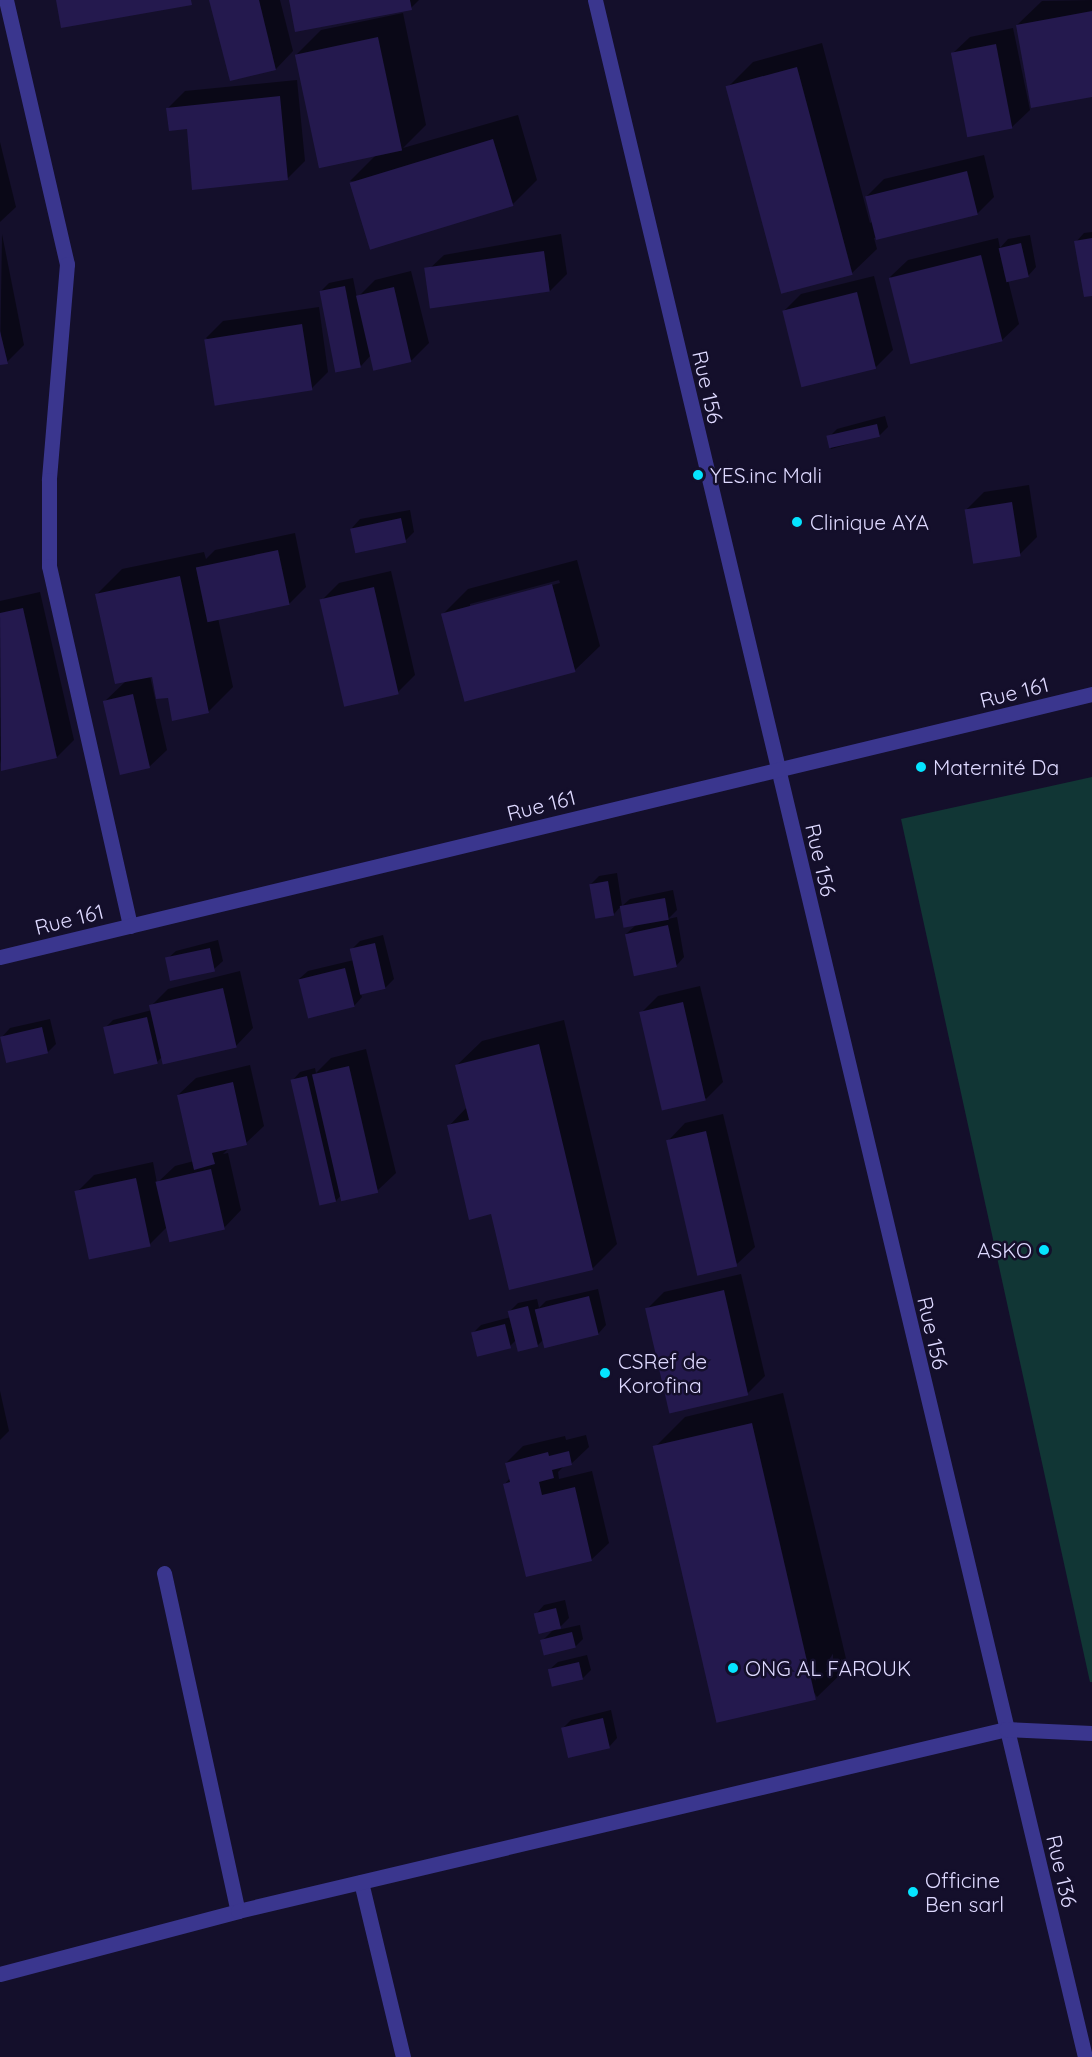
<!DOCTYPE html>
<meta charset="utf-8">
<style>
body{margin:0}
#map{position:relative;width:1092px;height:2057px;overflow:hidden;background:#140f2b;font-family:Quicksand,sans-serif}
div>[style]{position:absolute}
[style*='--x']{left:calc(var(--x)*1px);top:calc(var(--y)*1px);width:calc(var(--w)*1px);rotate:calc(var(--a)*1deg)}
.green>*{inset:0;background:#113635}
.shadow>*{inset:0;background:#0007}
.building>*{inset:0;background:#24194e;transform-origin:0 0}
.minor>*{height:15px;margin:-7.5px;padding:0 7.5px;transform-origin:7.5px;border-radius:7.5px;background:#3a368e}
.tertiary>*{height:15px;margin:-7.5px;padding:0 7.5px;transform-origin:7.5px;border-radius:7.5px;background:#3a368e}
.dots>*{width:16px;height:16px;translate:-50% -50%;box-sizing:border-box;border:3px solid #140f2b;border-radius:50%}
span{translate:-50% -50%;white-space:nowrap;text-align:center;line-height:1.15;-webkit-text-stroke:5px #140f2b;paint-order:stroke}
.street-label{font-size:21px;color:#ded9ff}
.poi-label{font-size:21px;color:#ded9ff}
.left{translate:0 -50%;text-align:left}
.right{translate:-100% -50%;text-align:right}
</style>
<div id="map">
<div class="green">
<i style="clip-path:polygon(1092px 777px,1092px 1682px,1090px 1682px,901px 819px)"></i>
</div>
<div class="shadow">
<i style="clip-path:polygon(211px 0,280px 0,293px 51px,276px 69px,231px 80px)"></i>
<i style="clip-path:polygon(291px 0,419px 0,411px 8px)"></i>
<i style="clip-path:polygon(1092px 0,1092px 96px,1017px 25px,1042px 1px)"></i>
<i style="clip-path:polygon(403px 13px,426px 125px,403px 148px,518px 115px,537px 180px,512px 205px,350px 181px,376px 155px,296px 55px,321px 30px)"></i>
<i style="clip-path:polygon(1013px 28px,1030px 110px,1012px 127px,952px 54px,970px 37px)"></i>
<i style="clip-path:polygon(822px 43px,870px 223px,872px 222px,867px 196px,884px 179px,984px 155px,994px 197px,977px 214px,874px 238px,877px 249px,852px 273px,728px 87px,753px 62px)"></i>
<i style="clip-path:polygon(297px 80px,305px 161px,287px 179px,188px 128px,168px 108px,185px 91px)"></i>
<i style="clip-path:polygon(0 142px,16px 207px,0 222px)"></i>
<i style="clip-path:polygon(1092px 232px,1092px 294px,1076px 242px,1084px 233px)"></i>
<i style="clip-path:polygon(2px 234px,24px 345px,7px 362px,0 364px)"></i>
<i style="clip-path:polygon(561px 234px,567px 274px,550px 291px,426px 272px,444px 255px)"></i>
<i style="clip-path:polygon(1030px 235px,1036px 267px,1028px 276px,1008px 280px,1019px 324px,1001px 341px,890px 277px,908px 260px,998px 238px,1000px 248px,1008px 239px)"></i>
<i style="clip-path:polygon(411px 271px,429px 343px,412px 360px,371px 355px,361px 366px,320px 292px,329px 283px,353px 278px,357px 298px,375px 280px)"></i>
<i style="clip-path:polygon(874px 276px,893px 350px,876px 367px,784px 311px,801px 294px)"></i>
<i style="clip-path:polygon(319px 307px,328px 372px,311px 389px,206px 338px,223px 321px)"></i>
<i style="clip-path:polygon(885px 416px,888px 427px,880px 435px,831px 449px,828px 438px,837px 429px)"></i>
<i style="clip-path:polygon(1029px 485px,1037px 537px,1020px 554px,967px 509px,984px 492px)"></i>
<i style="clip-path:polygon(410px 510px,414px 532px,406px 540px,352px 528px,360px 519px)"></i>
<i style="clip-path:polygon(evenodd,295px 533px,306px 587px,289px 604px,218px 618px,233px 687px,208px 712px,169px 696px,155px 698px,167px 750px,149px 767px,104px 702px,126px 681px,97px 594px,122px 569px,204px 552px,206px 559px,215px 550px,295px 533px,153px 675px,157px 697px,155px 698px,150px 676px,153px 675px)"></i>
<i style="clip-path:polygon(evenodd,577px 560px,600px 646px,575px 670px,443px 614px,468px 589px,577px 560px,559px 580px,560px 583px,470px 607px,470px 604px,559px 580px)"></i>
<i style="clip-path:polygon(391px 571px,415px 675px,397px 693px,322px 600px,339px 583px)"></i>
<i style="clip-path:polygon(40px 592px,74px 740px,57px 757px,2px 769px,0 759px,0 601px)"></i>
<i style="clip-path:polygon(617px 873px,622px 906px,630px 899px,673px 890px,677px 910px,668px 919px,677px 917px,684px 957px,676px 966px,626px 934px,636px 925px,624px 927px,621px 906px,614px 914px,591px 884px,599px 876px)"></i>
<i style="clip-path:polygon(383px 935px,394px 979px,385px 988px,361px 994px,362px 997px,354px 1006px,299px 979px,308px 971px,354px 960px,352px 949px,360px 941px)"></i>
<i style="clip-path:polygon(218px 940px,223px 961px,214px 969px,167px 959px,176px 951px)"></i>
<i style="clip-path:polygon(240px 971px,253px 1028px,236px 1046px,163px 1056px,157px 1062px,105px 1028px,113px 1020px,152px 1010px,151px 1006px,168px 989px)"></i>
<i style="clip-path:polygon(700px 986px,723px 1082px,706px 1099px,641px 1013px,658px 996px)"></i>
<i style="clip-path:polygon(50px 1019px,56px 1044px,48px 1052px,2px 1037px,10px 1028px)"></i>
<i style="clip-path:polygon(564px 1020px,617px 1244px,593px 1268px,492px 1212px,449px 1126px,467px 1107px,457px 1065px,482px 1041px)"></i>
<i style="clip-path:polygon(366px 1049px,396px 1173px,378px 1190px,342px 1194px,336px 1201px,292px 1081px,300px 1072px,315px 1068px,316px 1073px,331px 1058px)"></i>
<i style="clip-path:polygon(250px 1065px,264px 1126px,246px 1143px,230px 1147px,223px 1154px,228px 1153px,241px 1210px,224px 1228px,168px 1226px,150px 1244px,77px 1192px,94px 1175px,153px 1162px,157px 1183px,175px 1166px,194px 1161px,178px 1095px,196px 1078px)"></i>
<i style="clip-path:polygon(723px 1114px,755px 1247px,737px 1264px,668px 1141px,685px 1123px)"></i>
<i style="clip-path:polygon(741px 1274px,765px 1376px,748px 1393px,647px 1309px,664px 1292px)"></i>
<i style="clip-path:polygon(598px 1289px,606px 1325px,598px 1334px,544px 1339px,537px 1346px,517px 1339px,510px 1346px,472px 1334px,481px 1325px,511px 1317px,510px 1311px,518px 1303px,537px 1299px,539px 1308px,546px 1301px)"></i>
<i style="clip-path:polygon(0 1391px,9px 1431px,0 1440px)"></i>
<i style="clip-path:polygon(783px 1393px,848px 1667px,817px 1697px,654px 1448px,685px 1417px)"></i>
<i style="clip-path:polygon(586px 1435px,589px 1447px,571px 1464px,564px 1466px,558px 1472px,559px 1479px,592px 1471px,609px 1543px,591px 1560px,505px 1484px,510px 1478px,506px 1463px,523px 1446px,565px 1436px,566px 1440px)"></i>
<i style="clip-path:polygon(565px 1600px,569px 1618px,557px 1630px,580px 1625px,583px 1639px,575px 1647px,542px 1641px,554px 1629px,536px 1614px,544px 1605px)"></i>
<i style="clip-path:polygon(587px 1655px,591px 1670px,583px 1678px,553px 1685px,549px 1670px,558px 1662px)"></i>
<i style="clip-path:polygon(611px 1710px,617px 1738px,609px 1747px,563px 1728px,571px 1720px)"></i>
</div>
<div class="building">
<i style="clip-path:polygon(56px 0,191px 0,192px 5px,61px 28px)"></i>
<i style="clip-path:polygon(209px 0,259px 0,276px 70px,230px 81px)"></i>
<i style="clip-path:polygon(289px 0,410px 0,412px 10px,295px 32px)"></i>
<i style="clip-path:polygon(1092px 11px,1092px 97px,1031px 108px,1016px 25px)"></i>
<i style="left:378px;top:37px;width:116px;height:85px;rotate:78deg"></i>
<i style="left:996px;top:44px;width:86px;height:46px;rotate:79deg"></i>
<i style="left:797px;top:67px;width:215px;height:74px;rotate:75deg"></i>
<i style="clip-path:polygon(280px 96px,288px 180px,192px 190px,187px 129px,169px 131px,166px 108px)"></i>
<i style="left:493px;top:139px;width:70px;height:150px;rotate:73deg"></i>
<i style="left:967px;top:171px;width:45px;height:105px;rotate:76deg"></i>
<i style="clip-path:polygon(1092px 238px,1092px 296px,1084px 297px,1074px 241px)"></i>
<i style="left:1021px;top:243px;width:35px;height:23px;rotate:77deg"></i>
<i style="left:544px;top:251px;width:41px;height:121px;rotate:82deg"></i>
<i style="left:981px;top:255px;width:89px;height:95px;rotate:76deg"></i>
<i style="left:345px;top:286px;width:83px;height:26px;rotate:79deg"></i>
<i style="left:394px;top:287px;width:77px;height:39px;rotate:77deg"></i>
<i style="left:857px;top:292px;width:79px;height:77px;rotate:76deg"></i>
<i style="left:302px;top:324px;width:67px;height:99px;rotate:81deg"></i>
<i style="clip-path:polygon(0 331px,8px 364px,0 365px)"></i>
<i style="left:877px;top:424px;width:13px;height:52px;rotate:77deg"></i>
<i style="left:1012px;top:502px;width:55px;height:48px;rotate:81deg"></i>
<i style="left:401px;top:518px;width:25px;height:52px;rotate:78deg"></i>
<i style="left:278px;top:550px;width:56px;height:84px;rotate:78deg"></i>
<i style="clip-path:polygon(180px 576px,209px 713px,172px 721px,168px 698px,156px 699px,152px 677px,115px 684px,95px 594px)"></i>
<i style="left:552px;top:584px;width:91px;height:115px;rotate:75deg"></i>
<i style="left:374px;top:587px;width:110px;height:56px;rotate:77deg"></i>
<i style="clip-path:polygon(23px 608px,57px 758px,1px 771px,0 613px)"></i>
<i style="left:133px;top:694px;width:76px;height:31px;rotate:77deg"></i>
<i style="left:608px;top:881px;width:35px;height:19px;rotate:80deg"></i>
<i style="left:665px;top:898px;width:22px;height:46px;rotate:80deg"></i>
<i style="left:668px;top:925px;width:43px;height:44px;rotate:78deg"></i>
<i style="left:375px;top:943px;width:47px;height:26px;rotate:77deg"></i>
<i style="left:210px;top:948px;width:24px;height:46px;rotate:78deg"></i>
<i style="left:345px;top:968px;width:40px;height:48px;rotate:76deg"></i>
<i style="left:223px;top:988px;width:61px;height:76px;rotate:77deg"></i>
<i style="left:683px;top:1002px;width:101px;height:45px;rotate:77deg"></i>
<i style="left:147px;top:1017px;width:48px;height:45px;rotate:77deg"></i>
<i style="left:42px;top:1027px;width:27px;height:43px;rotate:77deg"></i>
<i style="clip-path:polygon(539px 1044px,593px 1270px,509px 1290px,491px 1214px,469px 1220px,447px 1125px,469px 1120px,455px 1065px)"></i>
<i style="left:349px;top:1066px;width:130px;height:38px;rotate:77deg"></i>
<i style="left:307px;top:1076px;width:129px;height:17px;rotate:77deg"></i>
<i style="clip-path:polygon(233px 1082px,247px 1145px,212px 1153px,215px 1164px,194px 1170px,177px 1095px)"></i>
<i style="left:706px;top:1131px;width:139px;height:41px;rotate:77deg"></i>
<i style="left:211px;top:1169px;width:62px;height:57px;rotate:77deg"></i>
<i style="left:136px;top:1178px;width:70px;height:63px;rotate:78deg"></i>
<i style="left:724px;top:1290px;width:108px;height:81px;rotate:77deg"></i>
<i style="left:589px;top:1296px;width:40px;height:56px;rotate:76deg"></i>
<i style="left:528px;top:1306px;width:42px;height:21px;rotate:76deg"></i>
<i style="left:505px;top:1324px;width:25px;height:35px;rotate:76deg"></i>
<i style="left:752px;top:1423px;width:284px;height:102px;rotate:77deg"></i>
<i style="clip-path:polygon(569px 1451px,572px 1465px,552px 1470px,554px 1478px,539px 1482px,542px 1495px,575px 1487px,592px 1561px,526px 1577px,503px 1484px,510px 1482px,505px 1463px,548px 1452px,549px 1456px)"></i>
<i style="left:556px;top:1608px;width:21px;height:23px;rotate:76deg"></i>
<i style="left:572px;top:1632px;width:16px;height:33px;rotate:76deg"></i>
<i style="left:579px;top:1662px;width:18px;height:32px;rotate:77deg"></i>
<i style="left:603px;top:1718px;width:31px;height:43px;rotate:77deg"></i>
</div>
<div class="minor">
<i style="--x:6;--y:0;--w:271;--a:77"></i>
<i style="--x:67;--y:264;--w:217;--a:94.8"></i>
<i style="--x:49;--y:480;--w:86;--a:90"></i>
<i style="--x:49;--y:566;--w:369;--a:77.3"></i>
<i style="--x:595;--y:0;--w:2115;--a:76.6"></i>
<i style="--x:164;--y:1573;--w:346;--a:77.7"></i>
<i style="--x:361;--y:1882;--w:180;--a:76.5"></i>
<i style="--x:0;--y:1974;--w:246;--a:-14.8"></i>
<i style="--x:238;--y:1911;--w:789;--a:-13.33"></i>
<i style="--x:1006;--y:1729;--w:86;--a:2.7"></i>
</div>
<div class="tertiary">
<i style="--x:0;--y:957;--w:1123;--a:-13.54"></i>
</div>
<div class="dots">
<i style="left:698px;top:475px;background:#05e4ff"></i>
<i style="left:797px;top:522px;background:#05e4ff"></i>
<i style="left:921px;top:767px;background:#05e4ff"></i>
<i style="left:1044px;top:1250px;background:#05e4ff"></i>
<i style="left:605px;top:1373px;background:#05e4ff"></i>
<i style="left:733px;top:1668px;background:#05e4ff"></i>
<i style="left:913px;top:1892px;background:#05e4ff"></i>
</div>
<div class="street-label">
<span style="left:708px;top:387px;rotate:77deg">Rue 156</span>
<span style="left:1014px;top:692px;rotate:-14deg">Rue 161</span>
<span style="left:541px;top:805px;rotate:-14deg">Rue 161</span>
<span style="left:821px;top:860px;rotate:77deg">Rue 156</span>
<span style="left:69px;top:919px;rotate:-14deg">Rue 161</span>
<span style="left:933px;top:1333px;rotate:77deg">Rue 156</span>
<span style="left:1062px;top:1871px;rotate:77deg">Rue 136</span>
</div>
<div class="poi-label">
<span class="left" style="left:710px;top:475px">YES.inc Mali</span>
<span class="left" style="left:810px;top:522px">Clinique AYA</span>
<span class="left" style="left:933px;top:767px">Maternité Da</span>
<span class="right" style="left:1032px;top:1250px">ASKO</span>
<span class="left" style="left:618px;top:1373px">CSRef de<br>Korofina</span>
<span class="left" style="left:745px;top:1668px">ONG AL FAROUK</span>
<span class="left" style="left:925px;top:1892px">Officine<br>Ben sarl</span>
</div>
</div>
